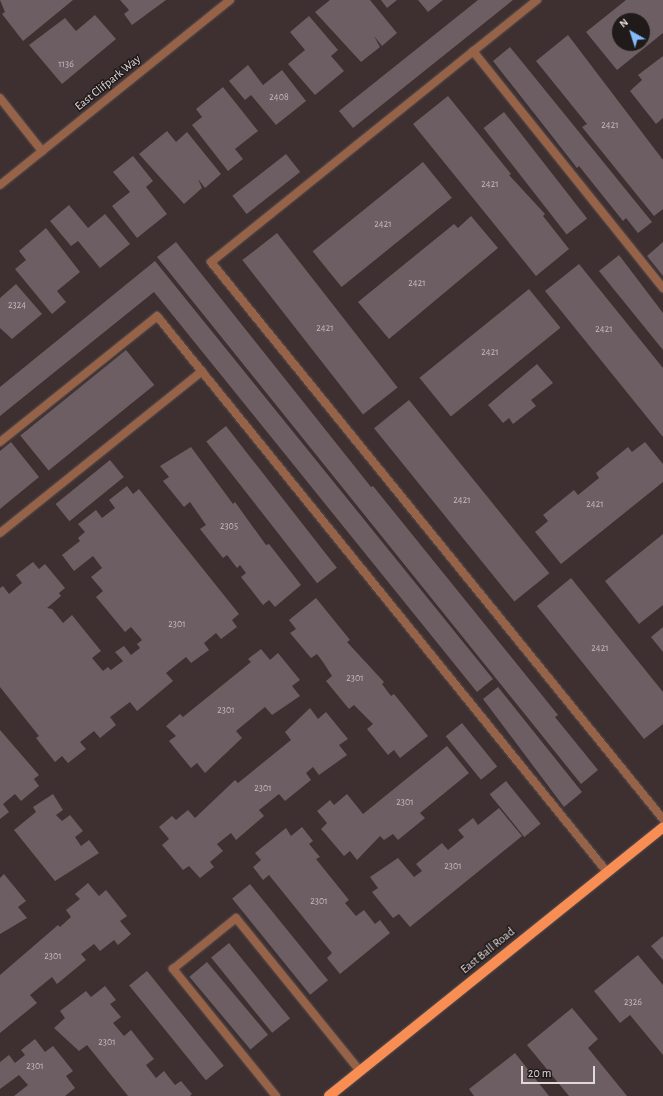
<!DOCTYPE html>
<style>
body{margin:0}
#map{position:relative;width:663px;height:1096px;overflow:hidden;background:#3e3030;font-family:"Alegreya Sans",sans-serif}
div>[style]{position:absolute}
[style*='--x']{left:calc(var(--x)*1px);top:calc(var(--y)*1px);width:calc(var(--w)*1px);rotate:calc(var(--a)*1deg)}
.building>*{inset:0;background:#6c5e63;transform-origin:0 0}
.roads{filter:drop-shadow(0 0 1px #5b4e4e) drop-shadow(0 0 1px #5b4e4e)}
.lane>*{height:8px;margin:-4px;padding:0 4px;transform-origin:4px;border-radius:4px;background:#976348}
.street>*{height:8px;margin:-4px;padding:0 4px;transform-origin:4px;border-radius:4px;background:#976348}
.primary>*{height:10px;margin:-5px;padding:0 5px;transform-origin:5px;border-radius:5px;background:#f88e54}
span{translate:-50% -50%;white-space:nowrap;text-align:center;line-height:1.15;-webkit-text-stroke:3px #201a1a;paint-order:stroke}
.number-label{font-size:10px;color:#c4babb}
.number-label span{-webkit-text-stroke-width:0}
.street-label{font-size:12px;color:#e1d9d8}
.north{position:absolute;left:611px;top:12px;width:40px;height:40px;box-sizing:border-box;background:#201a1a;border:1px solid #6d6666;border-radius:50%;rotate:321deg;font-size:11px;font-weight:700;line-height:16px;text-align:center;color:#e1d9d8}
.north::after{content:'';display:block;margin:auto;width:14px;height:18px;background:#85bbfb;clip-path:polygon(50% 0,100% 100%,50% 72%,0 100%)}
.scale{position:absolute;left:521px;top:1066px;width:74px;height:18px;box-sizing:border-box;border:2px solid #e1d9d8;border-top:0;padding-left:5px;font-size:12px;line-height:14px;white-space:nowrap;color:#e1d9d8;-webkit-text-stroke:3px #201a1a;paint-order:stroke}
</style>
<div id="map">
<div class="building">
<i style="clip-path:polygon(0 0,73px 0,23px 41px,2px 14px,5px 12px)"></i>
<i style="clip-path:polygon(120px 0,166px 0,132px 25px,124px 14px,129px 10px)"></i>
<i style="clip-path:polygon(330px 0,370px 0,397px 33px,382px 46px,374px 36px,380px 47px,361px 62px,315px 12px)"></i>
<i style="clip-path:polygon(381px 0,397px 0,387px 8px)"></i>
<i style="clip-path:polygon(418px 0,443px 0,428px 12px)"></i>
<i style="clip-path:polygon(478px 0,513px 0,353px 128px,339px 111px)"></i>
<i style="clip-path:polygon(evenodd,626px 0,663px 0,663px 33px,617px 70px,586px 32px,626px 0,619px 20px,643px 20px,643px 44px,619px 44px,619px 20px)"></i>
<i style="clip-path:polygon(95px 15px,116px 39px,62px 84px,29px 45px,65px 18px,76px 31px)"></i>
<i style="clip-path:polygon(309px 16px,338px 50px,331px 56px,344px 71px,315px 95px,288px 64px,305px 50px,290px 32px)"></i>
<i style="clip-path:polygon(568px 35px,663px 160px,663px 209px,654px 216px,582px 127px,587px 124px,536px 61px)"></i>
<i style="clip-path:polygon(510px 47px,652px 222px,638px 233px,626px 218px,623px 221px,579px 166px,577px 168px,493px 61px)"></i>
<i style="clip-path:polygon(663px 56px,663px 118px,656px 124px,630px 91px,642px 80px,638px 75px)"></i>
<i style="clip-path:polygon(248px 65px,263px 85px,282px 70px,306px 101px,276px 125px,251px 95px,245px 100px,229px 81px)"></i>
<i style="clip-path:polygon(223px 87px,258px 131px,235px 149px,243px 159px,228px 171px,192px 125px,202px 117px,196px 109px)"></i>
<i style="clip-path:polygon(448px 96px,511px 174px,509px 175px,545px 214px,543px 216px,569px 249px,536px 276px,413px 124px)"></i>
<i style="left:504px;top:112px;width:135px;height:26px;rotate:52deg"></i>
<i style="clip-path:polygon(167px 131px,176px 142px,187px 132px,221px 174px,205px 188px,198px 179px,202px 188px,184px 204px,139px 154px)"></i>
<i style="left:286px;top:154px;width:23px;height:68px;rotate:52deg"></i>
<i style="clip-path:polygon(133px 156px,153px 181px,146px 187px,167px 214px,137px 238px,112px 206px,130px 192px,113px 172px)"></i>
<i style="left:423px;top:162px;width:46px;height:142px;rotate:51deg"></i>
<i style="clip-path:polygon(69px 205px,88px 228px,105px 214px,130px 244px,100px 268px,78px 241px,71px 246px,50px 221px)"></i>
<i style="clip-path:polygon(471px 216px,498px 248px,389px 339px,358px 302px,454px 224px,458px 228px)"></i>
<i style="clip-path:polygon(46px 228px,80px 272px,57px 291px,66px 302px,52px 314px,15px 269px,26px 260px,19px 251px)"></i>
<i style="left:277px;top:233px;width:196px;height:44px;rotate:52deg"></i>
<i style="clip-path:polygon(176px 242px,371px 487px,373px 486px,558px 715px,555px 717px,598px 770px,581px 784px,157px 257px)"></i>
<i style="clip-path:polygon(663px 242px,663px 276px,647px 256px)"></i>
<i style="clip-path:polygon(619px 255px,663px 313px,663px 350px,599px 271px)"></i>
<i style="clip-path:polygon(155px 261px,493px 679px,477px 692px,154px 292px,0 416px,0 387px)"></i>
<i style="clip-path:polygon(579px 264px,663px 368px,663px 437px,545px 291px)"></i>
<i style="clip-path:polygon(16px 284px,42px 314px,12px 339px,0 328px,0 298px)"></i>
<i style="left:529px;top:289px;width:50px;height:141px;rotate:51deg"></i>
<i style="left:126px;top:350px;width:45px;height:136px;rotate:51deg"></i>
<i style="clip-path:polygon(537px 364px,553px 383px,531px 400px,536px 406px,513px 424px,509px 418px,503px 423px,488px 405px)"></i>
<i style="left:409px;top:400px;width:223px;height:45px;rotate:51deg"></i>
<i style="left:226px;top:426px;width:180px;height:25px;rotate:52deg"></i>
<i style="clip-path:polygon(11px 442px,39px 477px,0 509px,0 451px)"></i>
<i style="clip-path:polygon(645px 442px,663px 464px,663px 482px,561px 564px,535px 532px,548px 521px,543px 515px,574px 490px,578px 495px,599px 478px,596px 473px,628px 447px,632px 452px)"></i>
<i style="clip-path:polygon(191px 447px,233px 504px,235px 502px,266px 545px,269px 544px,301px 585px,275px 607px,269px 600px,263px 605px,241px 577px,246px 573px,240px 565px,237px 568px,227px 555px,223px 558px,200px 529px,206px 525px,190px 502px,184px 507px,163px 481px,169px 477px,160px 466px)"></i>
<i style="left:110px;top:460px;width:22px;height:70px;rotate:51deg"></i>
<i style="clip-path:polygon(127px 486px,133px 494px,139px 489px,239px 614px,232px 620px,237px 627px,221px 639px,216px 633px,204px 643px,209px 650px,191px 663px,186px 657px,166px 673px,173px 681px,137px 711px,130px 702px,110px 717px,116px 725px,100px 738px,94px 731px,80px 742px,86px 749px,68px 763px,62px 756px,55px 762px,36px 738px,39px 736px,0 687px,0 588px,3px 586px,9px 594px,22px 583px,16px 575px,33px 562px,39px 569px,45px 564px,65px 588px,59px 593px,61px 596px,47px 608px,52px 609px,63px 623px,72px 615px,101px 651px,92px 658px,103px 671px,108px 667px,111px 670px,123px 661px,115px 652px,124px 646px,131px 655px,140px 648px,137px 644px,142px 640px,131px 627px,125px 632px,96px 597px,103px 591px,91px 577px,102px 568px,93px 556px,74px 571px,62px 555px,80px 541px,78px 538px,85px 532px,78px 524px,96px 510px,102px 518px,115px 508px,109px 500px)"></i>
<i style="clip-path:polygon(663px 534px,663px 605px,639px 624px,605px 581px)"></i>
<i style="clip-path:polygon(571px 578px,663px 692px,663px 724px,644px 739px,537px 606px)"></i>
<i style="clip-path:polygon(316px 598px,350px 640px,347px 642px,384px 682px,382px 684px,391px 696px,394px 694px,428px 736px,400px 758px,394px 750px,388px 755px,367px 729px,373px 724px,354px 705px,349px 709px,326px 681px,332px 676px,323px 662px,317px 654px,311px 658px,290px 633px,296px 629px,289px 620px)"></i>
<i style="clip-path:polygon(663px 627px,663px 652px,651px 637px)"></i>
<i style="clip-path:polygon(261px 649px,270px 660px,278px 653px,300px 680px,292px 686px,300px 696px,272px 715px,265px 707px,236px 731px,242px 738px,205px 773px,197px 763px,191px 768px,169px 741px,176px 736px,166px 726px,180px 714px,183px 717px,251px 662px,248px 659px)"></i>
<i style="clip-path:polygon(498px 687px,582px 792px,564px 807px,483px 699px)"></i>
<i style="clip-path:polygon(310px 708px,318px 719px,326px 712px,348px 739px,339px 745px,347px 755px,319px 775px,313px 767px,306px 773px,311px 780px,285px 801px,279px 794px,259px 810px,264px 816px,236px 840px,231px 833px,217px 844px,223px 851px,210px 862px,214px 867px,200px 878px,189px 866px,183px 870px,162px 845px,169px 839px,159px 827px,172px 816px,176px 820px,188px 810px,195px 818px,235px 780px,238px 783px,291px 740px,285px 732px)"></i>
<i style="left:462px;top:723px;width:56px;height:21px;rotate:51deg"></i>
<i style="clip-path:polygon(0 730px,39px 775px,34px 779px,39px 786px,21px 801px,15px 794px,3px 804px,9px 812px,0 819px)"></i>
<i style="clip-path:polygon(447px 746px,469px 773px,420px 813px,425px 818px,398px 840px,393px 834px,384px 840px,380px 836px,357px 860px,350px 851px,344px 856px,321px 829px,327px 823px,317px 811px,330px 800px,334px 805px,347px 794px,363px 814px)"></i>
<i style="left:506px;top:781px;width:55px;height:21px;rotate:51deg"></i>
<i style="clip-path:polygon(53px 794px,63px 810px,56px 815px,62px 821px,70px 815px,83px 831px,75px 837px,81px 846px,89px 840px,99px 853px,55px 881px,14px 830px,36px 812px,33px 807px)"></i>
<i style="clip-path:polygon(499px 808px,522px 836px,410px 927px,399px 914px,393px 918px,372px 892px,378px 888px,370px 877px,398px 858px,414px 877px,422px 871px,416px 864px,442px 843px,448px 850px,464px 837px,458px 830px,473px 818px,478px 825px)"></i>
<i style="clip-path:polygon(302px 827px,313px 841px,309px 844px,320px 857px,316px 859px,349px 900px,345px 903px,356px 916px,364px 910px,375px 924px,380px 920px,390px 933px,340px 974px,327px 958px,332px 953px,269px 875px,263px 880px,253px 867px,261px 860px,255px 853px,286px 828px,291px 836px)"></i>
<i style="clip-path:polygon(4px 874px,26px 901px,18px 907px,27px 918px,0 934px,0 878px)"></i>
<i style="clip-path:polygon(88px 883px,99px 896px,106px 890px,127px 916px,120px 921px,131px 934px,118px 945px,114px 940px,100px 951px,94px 944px,81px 954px,86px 960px,57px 984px,52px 977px,30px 995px,37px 1003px,0 1033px,0 975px,58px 925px,60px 927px,71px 917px,66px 910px,80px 899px,75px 894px)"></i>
<i style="left:250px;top:884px;width:124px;height:23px;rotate:51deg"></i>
<i style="clip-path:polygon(663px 936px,663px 960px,651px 946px)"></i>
<i style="left:229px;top:943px;width:97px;height:23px;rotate:51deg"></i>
<i style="clip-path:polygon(638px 955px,663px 985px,663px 1055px,630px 1015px,620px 1023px,594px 991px)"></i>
<i style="left:207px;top:962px;width:95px;height:23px;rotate:50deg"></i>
<i style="left:147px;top:971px;width:122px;height:23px;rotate:51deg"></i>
<i style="clip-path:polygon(105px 986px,116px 1000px,110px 1004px,121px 1017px,113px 1023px,124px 1036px,131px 1030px,154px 1059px,146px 1065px,156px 1078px,164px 1071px,175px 1085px,181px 1081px,192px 1094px,190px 1096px,128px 1096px,87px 1045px,79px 1051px,54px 1028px,65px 1018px,60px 1011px,86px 991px,91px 997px)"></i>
<i style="clip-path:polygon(572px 1008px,598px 1039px,588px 1048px,627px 1096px,569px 1096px,527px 1045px)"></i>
<i style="clip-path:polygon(35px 1039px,45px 1052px,53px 1046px,73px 1071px,66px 1076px,75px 1088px,65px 1096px,14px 1096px,28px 1085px,19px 1075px,0 1089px,0 1062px,9px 1055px,15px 1063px,25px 1055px,21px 1050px)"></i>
<i style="clip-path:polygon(515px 1053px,549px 1096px,474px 1096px,469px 1089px)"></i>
</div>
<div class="roads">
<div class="lane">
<i style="--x:537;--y:0;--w:418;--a:141.2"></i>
<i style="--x:211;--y:262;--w:717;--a:50.94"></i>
<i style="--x:473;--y:51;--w:304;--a:51.3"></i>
<i style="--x:0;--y:442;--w:201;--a:-38.7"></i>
<i style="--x:157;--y:316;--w:715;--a:51.01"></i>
<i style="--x:0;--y:533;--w:259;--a:-38.7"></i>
<i style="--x:276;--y:1096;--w:164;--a:-129"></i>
<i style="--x:173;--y:969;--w:81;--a:-39"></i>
<i style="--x:236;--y:918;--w:197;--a:51"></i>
</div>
<div class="street">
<i style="--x:0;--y:98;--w:68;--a:51.6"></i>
<i style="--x:0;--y:185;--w:295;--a:-38.8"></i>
</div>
<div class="primary">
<i style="--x:329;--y:1096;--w:429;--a:-38.8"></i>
</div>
</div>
<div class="number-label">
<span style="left:66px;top:65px">1136</span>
<span style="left:279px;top:98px">2408</span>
<span style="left:610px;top:126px">2421</span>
<span style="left:490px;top:185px">2421</span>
<span style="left:383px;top:225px">2421</span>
<span style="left:417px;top:284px">2421</span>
<span style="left:17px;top:306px">2324</span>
<span style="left:325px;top:329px">2421</span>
<span style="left:604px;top:330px">2421</span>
<span style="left:490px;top:353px">2421</span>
<span style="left:462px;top:501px">2421</span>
<span style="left:595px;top:505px">2421</span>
<span style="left:229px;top:527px">2305</span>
<span style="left:177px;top:625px">2301</span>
<span style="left:600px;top:649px">2421</span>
<span style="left:355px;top:679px">2301</span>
<span style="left:226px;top:711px">2301</span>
<span style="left:263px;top:789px">2301</span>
<span style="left:405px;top:803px">2301</span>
<span style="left:453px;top:867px">2301</span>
<span style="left:319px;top:902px">2301</span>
<span style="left:53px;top:957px">2301</span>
<span style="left:633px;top:1003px">2326</span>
<span style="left:107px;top:1043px">2301</span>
<span style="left:35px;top:1067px">2301</span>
</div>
<div class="street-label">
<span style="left:108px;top:83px;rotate:-39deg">East Clifpark Way</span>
<span style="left:488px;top:951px;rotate:-39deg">East Ball Road</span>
</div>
<div class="north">N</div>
<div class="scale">20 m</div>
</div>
